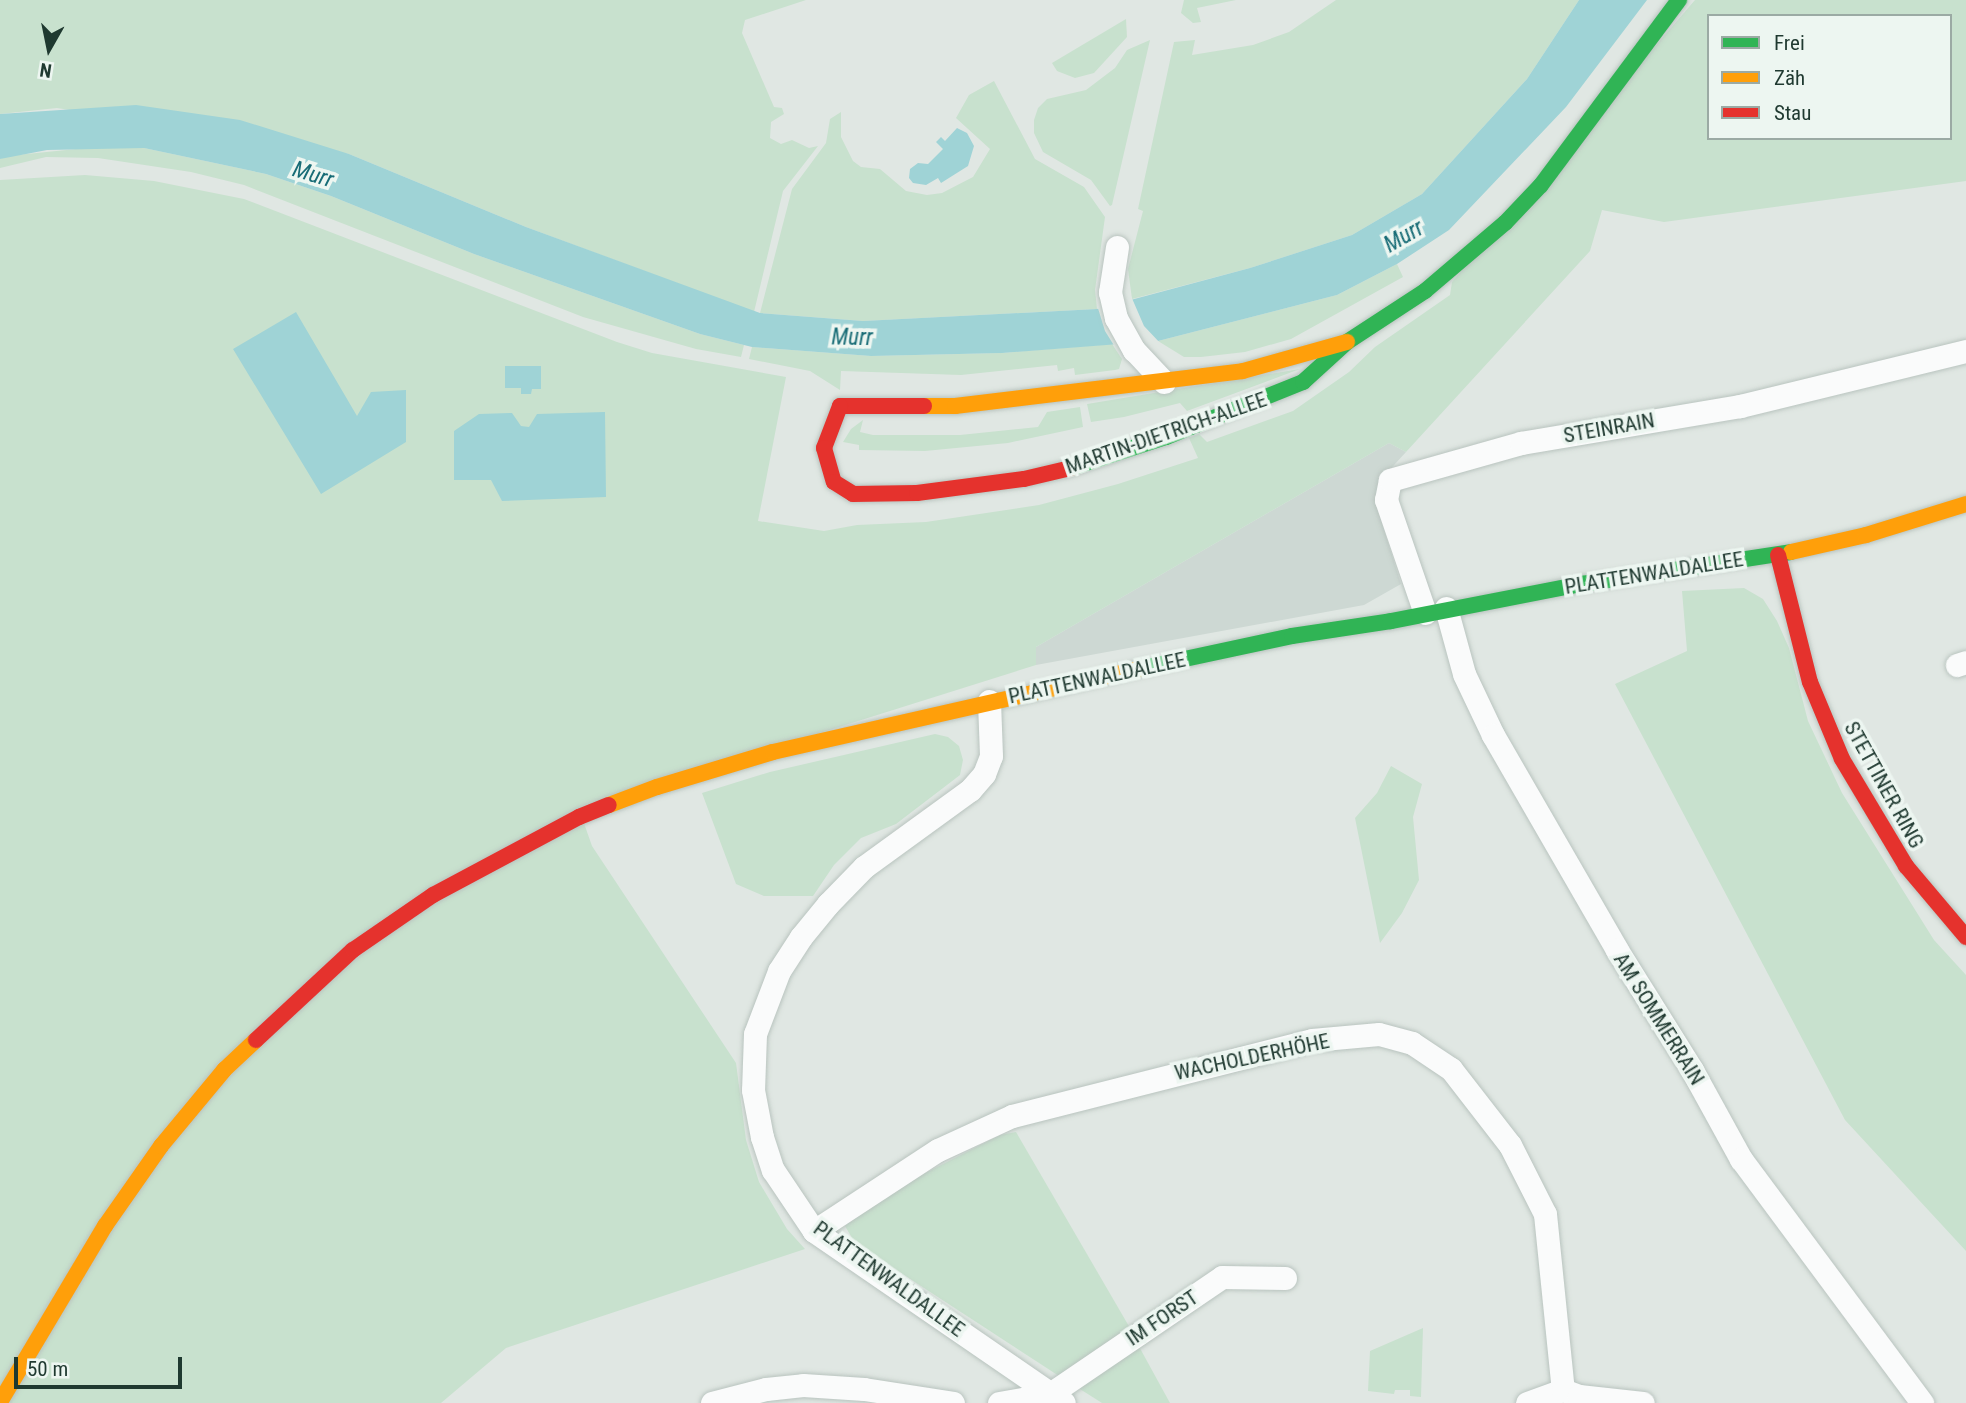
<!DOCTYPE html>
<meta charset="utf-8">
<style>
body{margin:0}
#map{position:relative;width:1966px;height:1403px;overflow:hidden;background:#e0e7e3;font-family:"Roboto Condensed",sans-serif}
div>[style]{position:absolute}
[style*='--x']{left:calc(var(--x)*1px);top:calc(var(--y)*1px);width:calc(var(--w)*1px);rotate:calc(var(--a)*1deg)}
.built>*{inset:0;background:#cdd8d3}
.green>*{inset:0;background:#c8e1ce}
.water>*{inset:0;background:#9fd3d6}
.pier>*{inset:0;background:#e0e7e3}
.roads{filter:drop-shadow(0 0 2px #b9c4bf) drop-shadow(0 0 2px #b9c4bf)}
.street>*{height:23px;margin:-11.5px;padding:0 11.5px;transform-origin:11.5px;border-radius:11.5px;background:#fafbfb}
.fast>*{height:16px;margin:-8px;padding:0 8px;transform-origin:8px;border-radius:8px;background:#30b455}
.slow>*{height:16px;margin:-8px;padding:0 8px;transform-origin:8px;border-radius:8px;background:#ff9f0a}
.jam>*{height:16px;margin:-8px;padding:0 8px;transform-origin:8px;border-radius:8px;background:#e5322d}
span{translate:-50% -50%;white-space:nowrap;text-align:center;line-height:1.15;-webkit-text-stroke:7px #edf6f1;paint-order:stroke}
.street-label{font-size:21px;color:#1f3930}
.water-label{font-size:23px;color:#186c76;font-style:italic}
.legend{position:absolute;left:1707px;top:14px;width:245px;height:126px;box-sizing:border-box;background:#edf6f1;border:2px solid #9baaa4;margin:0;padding:9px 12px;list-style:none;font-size:21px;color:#1f3930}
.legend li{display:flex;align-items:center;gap:14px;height:35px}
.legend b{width:35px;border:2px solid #9baaa4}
.north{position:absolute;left:14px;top:14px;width:70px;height:70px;-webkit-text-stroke:5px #edf6f1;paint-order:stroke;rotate:189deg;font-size:19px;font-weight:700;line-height:28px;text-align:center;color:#1f3930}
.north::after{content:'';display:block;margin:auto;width:24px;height:32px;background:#1f3930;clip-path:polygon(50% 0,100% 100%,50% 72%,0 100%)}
.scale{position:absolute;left:14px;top:1357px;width:168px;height:32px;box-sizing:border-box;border:4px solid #1f3930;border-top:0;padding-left:9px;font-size:21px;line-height:24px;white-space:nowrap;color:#1f3930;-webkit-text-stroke:5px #edf6f1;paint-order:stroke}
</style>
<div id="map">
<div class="built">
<i style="clip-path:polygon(1389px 443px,1406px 452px,1384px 476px,1377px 488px,1375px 501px,1401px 584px,1364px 605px,1036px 665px,1036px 647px)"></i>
</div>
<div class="green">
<i style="clip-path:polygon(0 0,806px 0,745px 20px,742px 33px,774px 107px,782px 108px,784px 114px,771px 122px,770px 138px,781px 144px,792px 140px,809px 148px,818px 146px,783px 191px,754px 312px,526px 227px,349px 154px,57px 108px,0 114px)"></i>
<i style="clip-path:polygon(1184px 0,1236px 0,1197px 8px,1201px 22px,1193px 23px,1181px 13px)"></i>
<i style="clip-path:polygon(1336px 0,1579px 0,1527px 79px,1422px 194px,1352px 235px,1250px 268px,1132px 299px,1128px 269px,1143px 211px,1138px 209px,1174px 42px,1195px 40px,1192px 55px,1253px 45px,1289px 32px)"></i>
<i style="clip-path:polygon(evenodd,1695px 0,1966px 0,1966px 181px,1664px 222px,1602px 210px,1590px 251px,1406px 452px,1389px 443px,1036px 647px,1036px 665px,579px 809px,592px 846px,736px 1063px,746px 1140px,759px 1182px,787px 1229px,805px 1249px,506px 1348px,441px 1403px,0 1403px,0 180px,85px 175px,154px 181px,244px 199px,617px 342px,652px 353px,786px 377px,758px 521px,824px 531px,857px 525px,926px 522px,1039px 505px,1118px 484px,1198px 458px,1189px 438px,1199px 434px,1207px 442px,1293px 411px,1349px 372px,1375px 347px,1450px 295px,1452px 282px,1695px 0,1709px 16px,1950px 16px,1950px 138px,1709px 138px,1709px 16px)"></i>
<i style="clip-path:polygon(1126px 19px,1127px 37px,1094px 73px,1075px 78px,1057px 71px,1052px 63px)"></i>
<i style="clip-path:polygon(1150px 40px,1112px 205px,1110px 206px,1091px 180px,1043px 152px,1034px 133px,1034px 120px,1038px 108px,1047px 99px,1086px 90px,1115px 68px,1127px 50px)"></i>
<i style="clip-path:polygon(994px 81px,1035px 159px,1084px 187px,1105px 217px,1095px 290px,1097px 309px,863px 321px,760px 313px,792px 189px,826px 143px,830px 119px,841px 112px,841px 137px,853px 161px,861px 167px,880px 169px,906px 191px,927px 195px,942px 193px,973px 177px,990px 149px,956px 118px,969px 95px)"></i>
<i style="clip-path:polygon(86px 148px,144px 148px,266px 174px,331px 196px,474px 254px,700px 334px,744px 345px,741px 357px,696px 349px,583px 317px,244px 185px,191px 172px,98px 158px,46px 157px,0 168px,0 159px,7px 156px)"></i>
<i style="clip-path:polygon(1397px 264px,1403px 277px,1291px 339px,1245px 352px,1201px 357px,1184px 357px,1158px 341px,1337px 295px)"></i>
<i style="clip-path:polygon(1112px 344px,1122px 359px,1119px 369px,1115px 370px,1075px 375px,1074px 368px,1058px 371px,1057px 365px,961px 375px,841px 371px,840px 390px,810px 371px,749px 359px,752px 347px,871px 356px,1002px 353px)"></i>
<i style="clip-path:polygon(1300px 369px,1187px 411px,1180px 403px,1124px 417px,1091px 422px,1087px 404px)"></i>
<i style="clip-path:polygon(1080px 407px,1083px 427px,1008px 443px,925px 451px,859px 450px,859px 445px,843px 442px,851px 429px,863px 420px,860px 432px,873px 435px,960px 435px,1038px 427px,1047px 412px)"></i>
<i style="clip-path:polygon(1744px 588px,1763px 599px,1777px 621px,1789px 648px,1808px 721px,1842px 793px,1934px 940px,1966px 975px,1966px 1251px,1845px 1120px,1615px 684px,1687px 651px,1682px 591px)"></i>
<i style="clip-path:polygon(935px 734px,948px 737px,959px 746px,963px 760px,960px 775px,896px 824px,861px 838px,834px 865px,813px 896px,764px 896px,736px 884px,702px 793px,770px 772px)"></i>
<i style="clip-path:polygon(1391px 766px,1422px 784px,1413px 817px,1419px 880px,1402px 913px,1380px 943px,1355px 818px,1377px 793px)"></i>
<i style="clip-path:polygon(1016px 1132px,1130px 1328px,1059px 1376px,855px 1243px,845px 1226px,896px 1188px,1000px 1135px)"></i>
<i style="clip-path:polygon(1423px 1328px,1421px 1397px,1410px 1396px,1410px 1390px,1395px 1390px,1394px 1394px,1368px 1391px,1370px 1351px)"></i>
<i style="clip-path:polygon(1136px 1341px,1170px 1403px,1102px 1403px,1072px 1384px)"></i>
</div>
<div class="water">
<i style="clip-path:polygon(1579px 0,1647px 0,1566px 107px,1449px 230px,1397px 264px,1337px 295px,1158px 341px,1002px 353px,871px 356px,752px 347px,700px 334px,474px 254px,331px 196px,266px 174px,144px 148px,47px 150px,0 159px,0 114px,136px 105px,240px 120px,349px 154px,526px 227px,760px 313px,863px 321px,1097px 309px,1250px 268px,1352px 235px,1422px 194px,1527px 79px)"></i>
<i style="clip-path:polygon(957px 128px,967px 133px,974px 146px,968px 166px,941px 183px,938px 178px,926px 185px,913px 183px,909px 178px,910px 169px,918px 163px,928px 164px,943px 149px,936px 142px,941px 137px,945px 141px)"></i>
<i style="clip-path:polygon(296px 312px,357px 416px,371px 392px,406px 390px,406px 442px,321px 494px,233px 349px)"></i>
<i style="clip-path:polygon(505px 366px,541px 366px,541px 389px,532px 389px,531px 394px,521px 394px,521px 388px,505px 388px)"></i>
<i style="clip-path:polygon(605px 412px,606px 497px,502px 501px,491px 480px,454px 480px,454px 431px,479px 414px,512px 413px,521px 426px,529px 427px,537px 414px)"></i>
</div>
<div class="pier">
<i style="clip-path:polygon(1131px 296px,1144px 326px,1161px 344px,1115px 347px,1105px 331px,1097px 305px)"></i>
</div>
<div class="roads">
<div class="street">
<i style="--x:1117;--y:247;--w:46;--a:98.8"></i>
<i style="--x:1110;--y:292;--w:27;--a:77"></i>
<i style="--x:1116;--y:318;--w:37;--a:61"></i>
<i style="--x:1134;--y:350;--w:44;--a:46.8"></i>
<i style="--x:1446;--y:608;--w:68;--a:74.7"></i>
<i style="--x:1464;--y:674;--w:68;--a:64.6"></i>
<i style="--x:1493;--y:735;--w:248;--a:60"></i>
<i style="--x:1617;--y:950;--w:142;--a:58"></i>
<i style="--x:1692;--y:1070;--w:102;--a:61.2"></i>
<i style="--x:1741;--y:1159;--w:304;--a:53.4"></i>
<i style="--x:1425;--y:613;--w:120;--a:-109"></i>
<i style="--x:1386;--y:500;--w:20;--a:-79"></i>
<i style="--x:1390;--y:480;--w:136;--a:-15.8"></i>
<i style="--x:1521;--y:443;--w:222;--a:-9.6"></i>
<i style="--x:1740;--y:406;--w:233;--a:-13.7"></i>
<i style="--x:1957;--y:665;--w:9;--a:-18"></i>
<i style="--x:989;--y:701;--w:55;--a:87.9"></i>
<i style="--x:991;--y:756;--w:19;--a:111"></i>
<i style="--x:984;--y:774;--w:21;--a:131"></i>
<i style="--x:970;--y:790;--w:131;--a:144"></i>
<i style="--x:864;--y:867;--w:52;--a:134.2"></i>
<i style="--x:828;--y:904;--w:43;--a:129.3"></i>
<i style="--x:801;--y:937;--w:40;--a:122.9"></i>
<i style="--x:779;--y:971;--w:67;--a:110.9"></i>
<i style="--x:755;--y:1034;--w:56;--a:92"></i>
<i style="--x:753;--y:1090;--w:48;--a:79.2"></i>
<i style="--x:762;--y:1137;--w:35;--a:72"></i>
<i style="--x:773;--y:1170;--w:73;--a:56.1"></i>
<i style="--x:814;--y:1231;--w:303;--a:34.5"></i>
<i style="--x:814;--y:1231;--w:148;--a:-33.2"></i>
<i style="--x:938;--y:1150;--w:81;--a:-24.7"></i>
<i style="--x:1012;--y:1116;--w:309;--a:-14.2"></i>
<i style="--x:1312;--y:1040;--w:67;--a:-5.1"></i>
<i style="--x:1379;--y:1034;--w:34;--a:15"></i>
<i style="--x:1412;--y:1043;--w:47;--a:33.7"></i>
<i style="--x:1451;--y:1069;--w:96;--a:52.2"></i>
<i style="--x:1510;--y:1145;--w:77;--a:63.1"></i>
<i style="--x:1545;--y:1214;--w:177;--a:84.2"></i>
<i style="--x:712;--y:1403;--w:56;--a:-14.5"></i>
<i style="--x:766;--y:1389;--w:37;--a:-6"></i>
<i style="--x:803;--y:1385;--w:61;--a:3.8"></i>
<i style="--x:864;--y:1389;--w:90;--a:8.9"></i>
<i style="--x:999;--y:1403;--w:52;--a:-10"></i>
<i style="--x:1050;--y:1394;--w:208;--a:-34.2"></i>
<i style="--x:1222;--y:1277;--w:63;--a:0.9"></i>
<i style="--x:1527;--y:1403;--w:38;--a:-20"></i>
<i style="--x:1563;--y:1390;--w:17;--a:21"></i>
<i style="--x:1579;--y:1396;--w:64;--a:6.2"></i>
</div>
<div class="fast">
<i style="--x:1071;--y:468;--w:100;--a:-18.1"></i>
<i style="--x:1166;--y:437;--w:148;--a:-21.9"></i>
<i style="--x:1303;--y:382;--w:59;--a:-42.3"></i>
<i style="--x:1347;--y:342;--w:93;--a:-33.2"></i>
<i style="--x:1425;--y:291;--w:105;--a:-40.4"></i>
<i style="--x:1505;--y:223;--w:52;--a:-46.5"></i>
<i style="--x:1541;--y:185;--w:231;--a:-53.3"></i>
<i style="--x:1138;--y:669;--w:157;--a:-12.1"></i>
<i style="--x:1292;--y:636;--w:100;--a:-8.6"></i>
<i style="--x:1391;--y:621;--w:195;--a:-11"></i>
<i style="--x:1582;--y:584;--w:211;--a:-8.7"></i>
</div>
<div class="slow">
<i style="--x:924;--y:406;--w:31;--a:0"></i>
<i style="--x:955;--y:406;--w:290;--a:-6.9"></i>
<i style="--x:1243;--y:371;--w:108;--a:-15.6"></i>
<i style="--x:1791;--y:552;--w:77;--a:-12.8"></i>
<i style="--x:1866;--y:535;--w:105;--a:-17.2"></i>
<i style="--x:609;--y:805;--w:51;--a:-20.6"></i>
<i style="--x:657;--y:787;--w:121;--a:-16.8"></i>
<i style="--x:773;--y:752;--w:374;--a:-12.8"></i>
<i style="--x:0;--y:1402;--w:205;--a:-59.2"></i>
<i style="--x:105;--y:1226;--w:98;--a:-55"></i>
<i style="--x:161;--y:1146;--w:99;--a:-50.3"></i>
<i style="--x:224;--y:1070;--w:44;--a:-43.2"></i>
</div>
<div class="jam">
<i style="--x:924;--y:406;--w:84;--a:180"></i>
<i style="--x:840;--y:406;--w:45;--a:110.9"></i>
<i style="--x:824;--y:448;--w:35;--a:74"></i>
<i style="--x:834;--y:482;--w:22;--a:32"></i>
<i style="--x:853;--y:494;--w:64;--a:-0.9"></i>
<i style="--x:917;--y:493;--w:108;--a:-7.5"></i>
<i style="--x:1024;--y:479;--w:48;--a:-13.2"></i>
<i style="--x:1778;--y:555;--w:131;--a:75.9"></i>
<i style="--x:1810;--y:682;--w:83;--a:67.4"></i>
<i style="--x:1842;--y:759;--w:125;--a:59.1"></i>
<i style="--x:1906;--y:866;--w:93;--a:49.8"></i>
<i style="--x:256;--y:1040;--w:132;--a:-42.9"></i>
<i style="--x:353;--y:950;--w:97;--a:-34.5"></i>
<i style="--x:433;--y:895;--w:166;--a:-28.1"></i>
<i style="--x:579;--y:817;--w:32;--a:-22"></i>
</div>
</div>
<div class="street-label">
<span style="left:1609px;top:428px;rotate:-10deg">STEINRAIN</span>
<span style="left:1166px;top:433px;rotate:-19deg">MARTIN-DIETRICH-ALLEE</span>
<span style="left:1654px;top:573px;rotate:-9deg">PLATTENWALDALLEE</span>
<span style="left:1097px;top:678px;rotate:-12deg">PLATTENWALDALLEE</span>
<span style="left:1884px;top:785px;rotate:61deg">STETTINER RING</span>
<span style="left:1659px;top:1019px;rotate:58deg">AM SOMMERRAIN</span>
<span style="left:1252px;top:1057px;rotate:-12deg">WACHOLDERHÖHE</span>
<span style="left:889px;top:1279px;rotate:36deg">PLATTENWALDALLEE</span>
<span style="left:1162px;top:1318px;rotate:-34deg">IM FORST</span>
</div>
<div class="water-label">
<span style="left:313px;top:175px;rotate:17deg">Murr</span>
<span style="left:1404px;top:237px;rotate:-30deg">Murr</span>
<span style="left:852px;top:338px;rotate:1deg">Murr</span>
</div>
<ul class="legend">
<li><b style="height:9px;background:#30b455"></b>Frei</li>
<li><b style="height:9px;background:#ff9f0a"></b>Zäh</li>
<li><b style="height:9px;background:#e5322d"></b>Stau</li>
</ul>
<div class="north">N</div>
<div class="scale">50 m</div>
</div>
